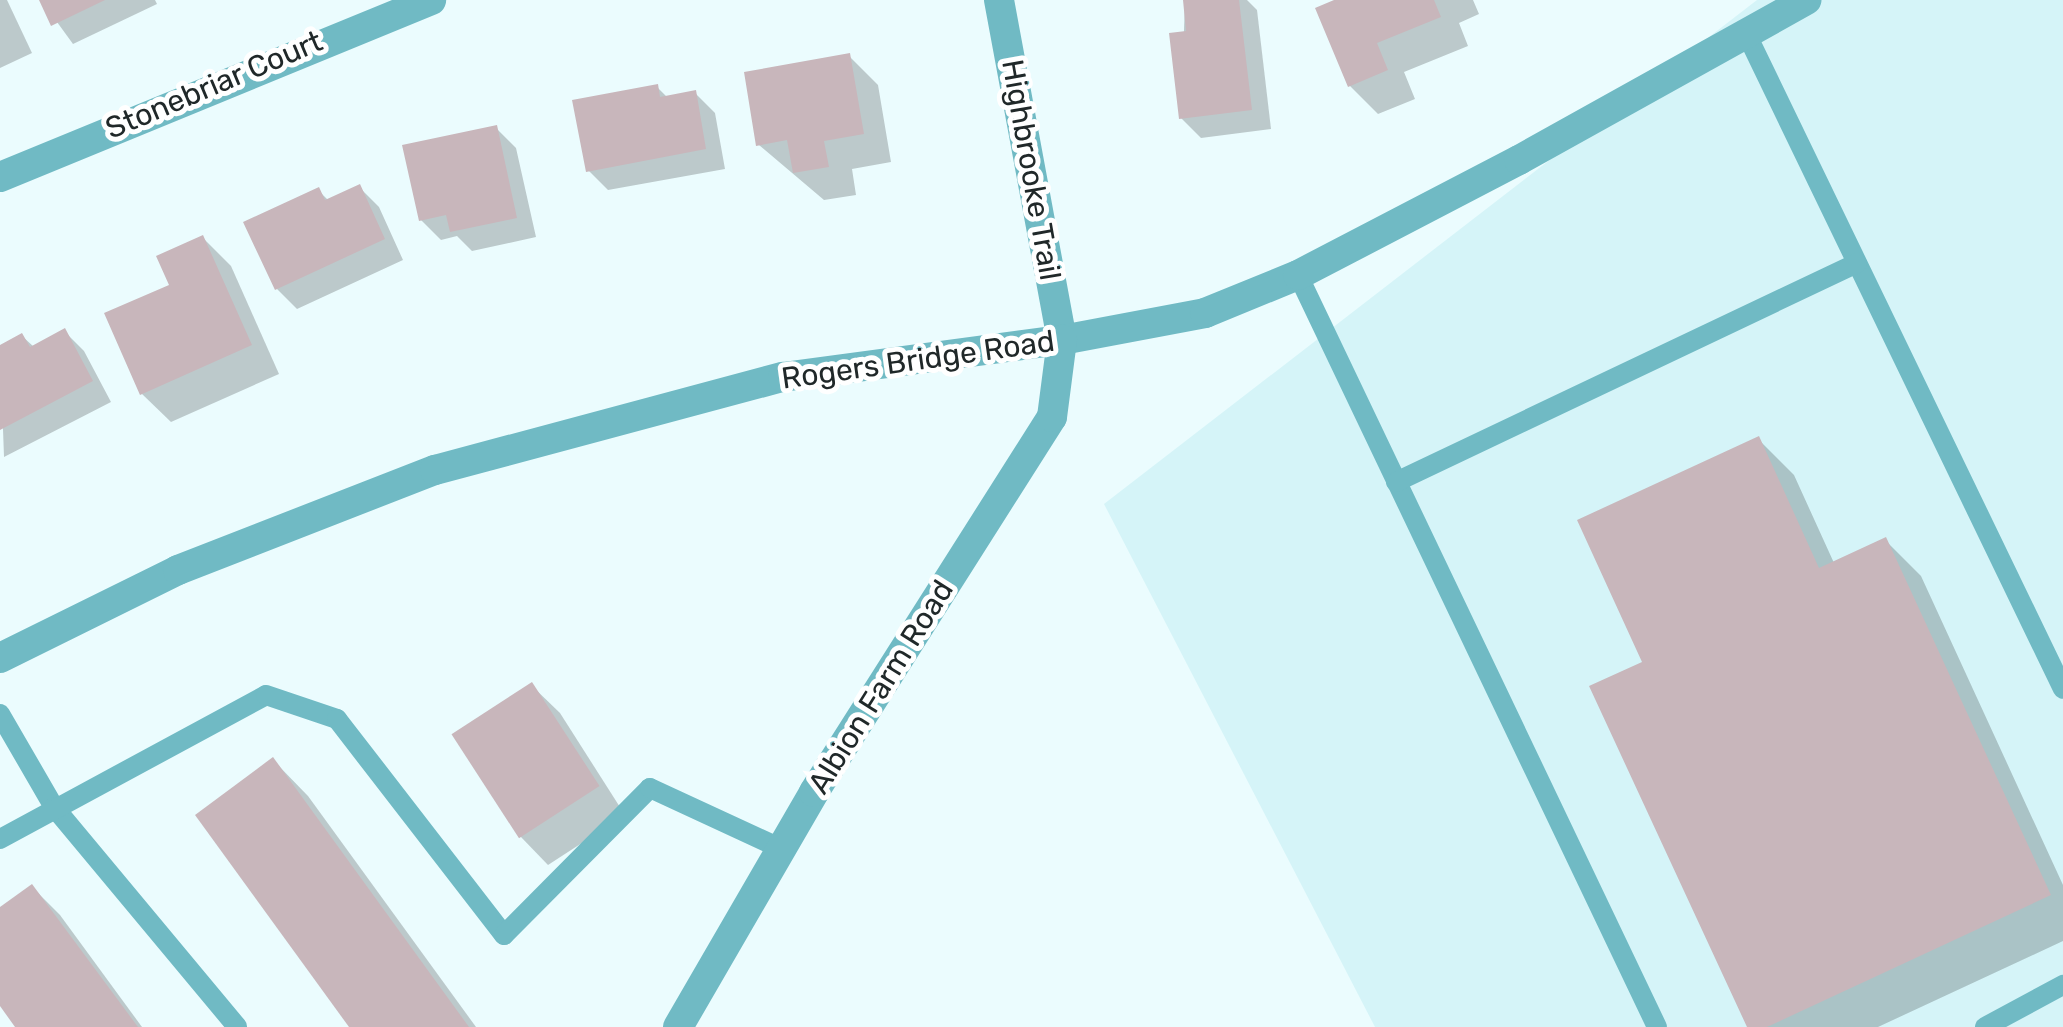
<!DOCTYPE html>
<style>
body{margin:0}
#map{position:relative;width:2063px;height:1027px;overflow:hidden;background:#ebfcfe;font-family:Rubik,sans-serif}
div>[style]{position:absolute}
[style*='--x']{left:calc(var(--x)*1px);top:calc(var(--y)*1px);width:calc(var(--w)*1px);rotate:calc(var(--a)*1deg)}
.built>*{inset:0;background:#d5f4f8}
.shadow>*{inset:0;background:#0003}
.building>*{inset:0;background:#c8b6bb;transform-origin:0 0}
.service>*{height:20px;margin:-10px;padding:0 10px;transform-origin:10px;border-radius:10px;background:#70bac4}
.minor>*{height:30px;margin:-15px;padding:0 15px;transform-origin:15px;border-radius:15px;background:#70bac4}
.tertiary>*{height:30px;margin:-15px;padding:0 15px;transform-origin:15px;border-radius:15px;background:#70bac4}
span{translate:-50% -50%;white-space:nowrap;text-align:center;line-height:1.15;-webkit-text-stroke:10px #fff;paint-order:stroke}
.street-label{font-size:30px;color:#202829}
</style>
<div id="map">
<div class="built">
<i style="clip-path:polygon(1757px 0,2063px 0,2063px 1027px,1375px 1027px,1104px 504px)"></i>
</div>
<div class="shadow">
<i style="clip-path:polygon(0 0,7px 0,32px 53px,0 68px)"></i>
<i style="clip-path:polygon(41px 0,155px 0,157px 4px,73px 44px)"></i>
<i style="clip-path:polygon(1185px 0,1247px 0,1257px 10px,1271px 129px,1201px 138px,1181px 118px)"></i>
<i style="clip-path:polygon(1341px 0,1473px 0,1479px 14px,1459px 23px,1468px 46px,1404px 72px,1415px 99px,1378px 114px,1350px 86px)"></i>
<i style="clip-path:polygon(849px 56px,878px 85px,891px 162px,852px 169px,856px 195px,824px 200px,759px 145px)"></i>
<i style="clip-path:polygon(657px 87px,668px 98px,695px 93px,715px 113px,725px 169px,608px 190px,588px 170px)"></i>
<i style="clip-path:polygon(496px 128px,516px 148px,536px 237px,472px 251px,457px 236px,441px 240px,421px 220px)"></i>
<i style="clip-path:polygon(359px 187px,379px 207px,403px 260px,297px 309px,277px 289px,318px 190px,329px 201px)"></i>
<i style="clip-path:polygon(203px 238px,231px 266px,279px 374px,171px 422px,142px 394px,172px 286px)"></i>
<i style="clip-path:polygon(64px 331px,84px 351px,111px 402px,4px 457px,0 347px,22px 336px,34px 347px)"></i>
<i style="clip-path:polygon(1758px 439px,1794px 475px,1834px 563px,1885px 540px,1921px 576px,2063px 885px,2063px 941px,1878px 1027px,1749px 1027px,1645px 663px)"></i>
<i style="clip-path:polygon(531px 685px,560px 713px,625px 815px,548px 865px,520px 836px)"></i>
<i style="clip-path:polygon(273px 760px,308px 796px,476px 1027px,352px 1027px)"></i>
<i style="clip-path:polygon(32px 887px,60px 915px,142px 1027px,18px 1027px,0 1002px,0 910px)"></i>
</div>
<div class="building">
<i style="clip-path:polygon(39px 0,105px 0,51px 26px)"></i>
<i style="clip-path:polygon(1183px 0,1239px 0,1252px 110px,1179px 119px,1169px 33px,1186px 31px)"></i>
<i style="clip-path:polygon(1334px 0,1434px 0,1441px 17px,1377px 43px,1388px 70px,1348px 87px,1315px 8px)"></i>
<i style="clip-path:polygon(850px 53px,864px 134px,824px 141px,829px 167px,793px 173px,787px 140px,756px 146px,744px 72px)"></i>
<i style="clip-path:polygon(658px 84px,660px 97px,696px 90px,706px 149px,586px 172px,572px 100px)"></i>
<i style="clip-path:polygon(497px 125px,517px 218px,450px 232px,446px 215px,419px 221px,402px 145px)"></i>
<i style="clip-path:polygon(360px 184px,385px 239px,275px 290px,243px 222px,319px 187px,325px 200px)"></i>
<i style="clip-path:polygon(203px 235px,252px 345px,140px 395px,104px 313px,169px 285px,156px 256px)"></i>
<i style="clip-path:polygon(65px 328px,93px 381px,0 430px,0 345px,22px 333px,30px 347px)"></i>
<i style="clip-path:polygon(1759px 436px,1819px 568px,1886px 537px,2051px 895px,1767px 1027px,1747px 1027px,1589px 686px,1642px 662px,1577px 520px)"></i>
<i style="left:532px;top:682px;width:124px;height:96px;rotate:57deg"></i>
<i style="clip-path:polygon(273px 757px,469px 1027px,349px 1027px,195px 815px)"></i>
<i style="clip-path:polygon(32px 884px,138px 1027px,15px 1027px,0 1006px,0 907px)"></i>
</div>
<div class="service">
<i style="--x:1747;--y:35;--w:726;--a:64.21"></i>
<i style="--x:1298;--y:275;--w:833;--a:64.48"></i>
<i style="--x:1396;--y:482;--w:510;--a:-25.41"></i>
<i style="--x:0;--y:714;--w:108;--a:59.9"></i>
<i style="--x:54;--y:807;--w:286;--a:50.2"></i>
<i style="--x:0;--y:839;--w:302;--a:-28.4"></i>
<i style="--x:266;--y:695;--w:75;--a:18.7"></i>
<i style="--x:337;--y:719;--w:273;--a:52.3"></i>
<i style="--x:504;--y:935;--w:207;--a:-45.2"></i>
<i style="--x:650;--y:788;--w:145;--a:24.8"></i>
<i style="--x:1985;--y:1027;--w:89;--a:-28.3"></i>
</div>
<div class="minor">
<i style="--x:999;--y:0;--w:346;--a:79.5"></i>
<i style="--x:0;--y:177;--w:466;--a:-22.3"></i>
</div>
<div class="tertiary">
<i style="--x:0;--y:658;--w:199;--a:-26.3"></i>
<i style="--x:178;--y:570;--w:276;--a:-21.3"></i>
<i style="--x:435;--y:470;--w:360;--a:-15"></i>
<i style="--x:783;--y:377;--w:281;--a:-7.6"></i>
<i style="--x:1062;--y:340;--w:146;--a:-10.7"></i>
<i style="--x:1205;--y:313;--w:100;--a:-22.2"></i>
<i style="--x:1298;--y:275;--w:249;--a:-27.5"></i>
<i style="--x:1519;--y:160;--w:329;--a:-29.1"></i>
<i style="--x:678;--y:1027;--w:272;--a:-59.9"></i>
<i style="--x:814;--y:792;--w:444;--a:-57.6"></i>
<i style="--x:1052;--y:417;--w:78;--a:-82.6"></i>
</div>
<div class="street-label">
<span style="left:214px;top:85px;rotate:-23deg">Stonebriar Court</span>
<span style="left:1031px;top:170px;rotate:80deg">Highbrooke Trail</span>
<span style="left:918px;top:360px;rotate:-8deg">Rogers Bridge Road</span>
<span style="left:881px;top:687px;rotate:-58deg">Albion Farm Road</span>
</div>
</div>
